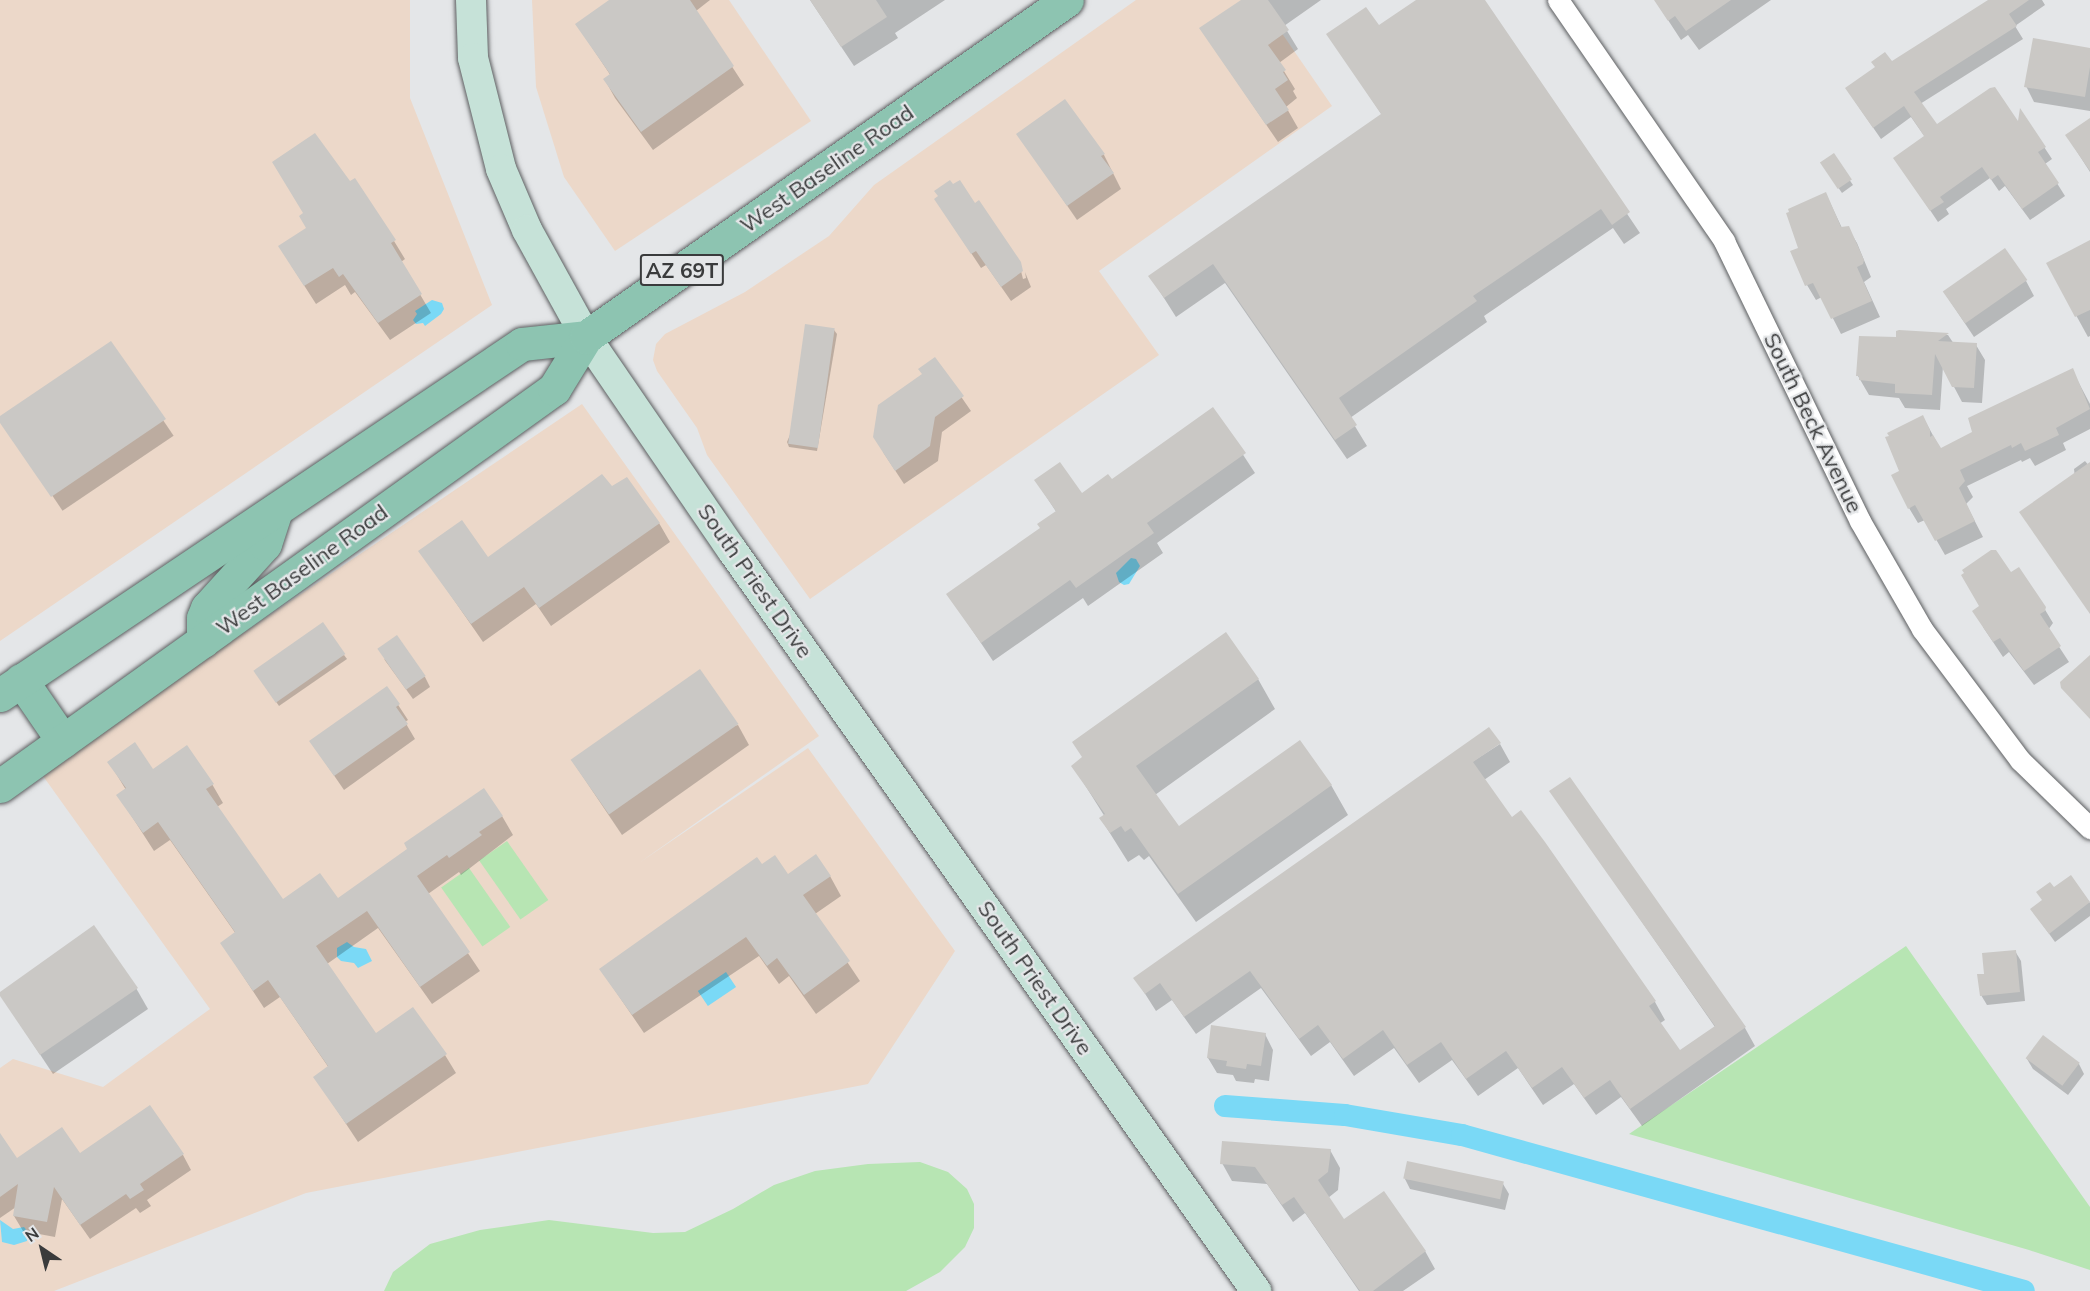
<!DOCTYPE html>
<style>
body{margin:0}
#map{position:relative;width:2090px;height:1291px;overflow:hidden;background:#e4e6e8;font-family:Mulish,sans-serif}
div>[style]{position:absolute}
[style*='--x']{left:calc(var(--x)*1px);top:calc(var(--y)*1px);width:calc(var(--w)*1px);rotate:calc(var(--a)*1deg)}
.commercial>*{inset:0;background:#ecd8c9}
.green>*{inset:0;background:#b7e5b3;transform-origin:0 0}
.water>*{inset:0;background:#7ad9f6;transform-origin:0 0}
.shadow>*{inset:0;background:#0003;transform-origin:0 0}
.canal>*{height:22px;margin:-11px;padding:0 11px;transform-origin:11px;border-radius:11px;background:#7ad9f6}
.building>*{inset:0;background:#cac8c5;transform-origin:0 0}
.roads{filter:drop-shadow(0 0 2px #5d5f61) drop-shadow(0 0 2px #5d5f61)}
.street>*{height:21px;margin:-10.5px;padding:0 10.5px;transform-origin:10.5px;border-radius:10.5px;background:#fff}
.secondary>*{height:30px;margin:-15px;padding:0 15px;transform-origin:15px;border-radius:15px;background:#c6e2d8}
.primary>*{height:33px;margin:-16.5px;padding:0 16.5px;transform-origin:16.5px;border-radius:16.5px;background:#8dc4b1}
span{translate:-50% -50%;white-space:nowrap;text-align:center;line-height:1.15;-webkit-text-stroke:4.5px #e4e6e8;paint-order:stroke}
.shield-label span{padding:2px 4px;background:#e4e6e8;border:2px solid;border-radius:4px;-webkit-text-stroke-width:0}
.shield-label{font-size:21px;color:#3a3b3c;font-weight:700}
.street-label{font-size:22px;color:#3a3b3c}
.north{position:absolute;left:12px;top:1219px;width:60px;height:60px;-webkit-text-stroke:4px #e4e6e8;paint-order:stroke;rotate:325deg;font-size:16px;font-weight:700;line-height:24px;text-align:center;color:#3a3b3c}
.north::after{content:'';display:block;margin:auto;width:21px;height:27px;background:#3a3b3c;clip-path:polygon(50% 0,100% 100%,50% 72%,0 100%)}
</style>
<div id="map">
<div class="commercial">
<i style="clip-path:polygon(0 0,410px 0,410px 98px,492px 305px,0 641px)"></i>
<i style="clip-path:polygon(532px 0,729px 0,811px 121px,615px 251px,564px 177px,536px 87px)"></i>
<i style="clip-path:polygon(1136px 0,1259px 0,1332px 106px,1099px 271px,1159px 355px,810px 599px,707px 455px,697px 428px,657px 371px,653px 360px,656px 344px,665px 334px,745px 292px,829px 236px,874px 185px)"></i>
<i style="clip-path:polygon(582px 404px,819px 736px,639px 863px,808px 748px,955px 951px,868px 1084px,306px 1193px,54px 1291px,0 1291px,0 1068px,13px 1059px,103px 1087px,210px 1009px,43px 776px,193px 667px)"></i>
</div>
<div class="green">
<i style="left:507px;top:841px;width:72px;height:34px;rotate:55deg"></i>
<i style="left:469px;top:868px;width:72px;height:34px;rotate:55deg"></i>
<i style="clip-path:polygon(1906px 946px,2090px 1207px,2090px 1270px,2029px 1250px,1629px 1134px)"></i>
<i style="clip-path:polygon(920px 1162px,948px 1172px,967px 1189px,974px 1204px,974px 1228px,965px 1247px,940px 1272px,906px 1291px,384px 1291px,393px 1272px,430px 1244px,480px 1230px,549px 1220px,653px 1233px,685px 1232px,733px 1209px,774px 1185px,815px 1171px,868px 1164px)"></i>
</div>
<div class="water">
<i style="clip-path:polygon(432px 300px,442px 303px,444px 309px,441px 314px,425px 326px,423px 323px,416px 324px,413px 320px,417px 314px,415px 311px)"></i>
<i style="clip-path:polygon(1131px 558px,1136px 559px,1140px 566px,1129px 584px,1124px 585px,1119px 582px,1116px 573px)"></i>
<i style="clip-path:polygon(347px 942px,354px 947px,366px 949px,372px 961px,358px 968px,354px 963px,341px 961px,337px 957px,337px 948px)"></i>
<i style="left:726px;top:972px;width:18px;height:34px;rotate:56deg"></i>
<i style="clip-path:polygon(0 1220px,13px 1229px,24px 1227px,29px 1233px,27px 1241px,14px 1245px,2px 1242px)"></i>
</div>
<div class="shadow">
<i style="clip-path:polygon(612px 0,710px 0,696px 11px,744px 85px,653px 150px,615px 98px,605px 80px,611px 76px,577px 25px)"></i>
<i style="clip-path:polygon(810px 0,945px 0,895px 33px,898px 38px,854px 66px)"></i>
<i style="clip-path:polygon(1243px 0,1321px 0,1284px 26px,1298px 49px,1279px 63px,1295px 89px,1293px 91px,1297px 98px,1286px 107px,1298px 128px,1278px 142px,1201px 29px)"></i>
<i style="clip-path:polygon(1419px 0,1483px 0,1640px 233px,1624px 244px,1613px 228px,1484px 316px,1487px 322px,1350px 418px,1367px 446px,1347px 459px,1225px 283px,1176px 317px,1150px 276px,1382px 115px,1328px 34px,1378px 27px)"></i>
<i style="clip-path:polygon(1655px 0,1771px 0,1699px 50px,1688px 35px,1681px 40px)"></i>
<i style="clip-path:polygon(1991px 0,2042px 0,2045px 5px,2015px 26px,2023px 39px,1920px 104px,1937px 126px,2019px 125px,2021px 112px,2052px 159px,2045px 164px,2065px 196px,2030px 220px,2005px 186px,1999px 191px,1990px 178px,1946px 209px,1949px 214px,1938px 222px,1895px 158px,1925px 137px,1911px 117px,1881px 139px,1854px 100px,1891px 63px)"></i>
<i style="clip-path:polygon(2090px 49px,2090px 111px,2034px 102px,2026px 86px)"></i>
<i style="clip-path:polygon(1065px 101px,1104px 155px,1121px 189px,1077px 220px,1018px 134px)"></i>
<i style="clip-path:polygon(2090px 120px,2090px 172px,2067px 136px)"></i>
<i style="clip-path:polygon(1833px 156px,1853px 185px,1842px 193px,1825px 168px)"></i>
<i style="clip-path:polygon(1826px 194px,1842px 228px,1848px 228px,1857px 243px,1871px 277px,1864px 282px,1880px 317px,1841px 334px,1822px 297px,1816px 300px,1807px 285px,1800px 248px)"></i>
<i style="clip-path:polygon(936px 200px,1019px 263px,1023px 279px,1026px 278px,1025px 272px,1031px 287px,1011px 301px,986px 265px,981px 268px)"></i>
<i style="clip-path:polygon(394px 241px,405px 259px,401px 262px,431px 313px,390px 340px,355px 292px,351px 295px,345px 285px,316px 304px,291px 265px)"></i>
<i style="clip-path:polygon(2090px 242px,2090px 336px,2088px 337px,2048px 264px)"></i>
<i style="clip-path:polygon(2026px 281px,2034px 296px,1974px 337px,1944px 292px)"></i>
<i style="clip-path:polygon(834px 330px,837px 334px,817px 451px,789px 447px,787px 442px)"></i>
<i style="clip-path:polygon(1900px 332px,1948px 335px,1954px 344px,1976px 345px,1985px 360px,1982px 403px,1962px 402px,1943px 366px,1940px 410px,1905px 408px,1899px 398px,1869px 395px,1858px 376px,1898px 338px)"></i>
<i style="left:111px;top:343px;width:112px;height:134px;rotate:56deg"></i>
<i style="clip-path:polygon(935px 359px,971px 411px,942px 432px,938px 461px,904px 484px,883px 452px,923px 375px)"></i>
<i style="clip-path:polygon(2072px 370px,2090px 404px,2090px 429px,2063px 443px,2066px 450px,2035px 466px,2030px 458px,2022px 462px,2021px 460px,1967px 486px,1973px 497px,1966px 504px,1983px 537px,1945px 555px,1925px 520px,1918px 523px,1909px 508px,1901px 472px,1923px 417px,1941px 450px,1974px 433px)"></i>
<i style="clip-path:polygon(1213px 409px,1255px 473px,1157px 543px,1163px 553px,1088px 606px,1083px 598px,993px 661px,948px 594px,1042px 529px,1057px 513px,1036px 481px,1082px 495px,1111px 481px)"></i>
<i style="clip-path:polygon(2085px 461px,2090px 467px,2090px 613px,2074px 469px)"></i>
<i style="clip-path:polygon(612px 487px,659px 523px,670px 542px,551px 626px,536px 604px,483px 642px,420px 551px,487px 559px)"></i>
<i style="clip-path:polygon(2011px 574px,2044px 608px,2053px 623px,2048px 630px,2069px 662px,2034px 685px,2009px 652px,2003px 657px,1983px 627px)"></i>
<i style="clip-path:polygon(344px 655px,347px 659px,279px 706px,258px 676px)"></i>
<i style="clip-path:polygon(384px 659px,425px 677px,430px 687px,413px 699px)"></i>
<i style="clip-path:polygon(1258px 679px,1275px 709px,1155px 795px,1178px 828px,1331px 785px,1348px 815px,1196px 922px,1149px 856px,1144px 860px,1139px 855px,1128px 862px,1101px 819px,1105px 817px,1073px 766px)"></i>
<i style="clip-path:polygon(387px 688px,408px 720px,405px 722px,415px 739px,344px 790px,311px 742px)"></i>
<i style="clip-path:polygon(738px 725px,749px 745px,622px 835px,573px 762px)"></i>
<i style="clip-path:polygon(1500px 744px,1510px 762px,1484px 780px,1511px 819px,1544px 843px,1655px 1002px,1665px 1020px,1659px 1024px,1679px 1052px,1715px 1027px,1551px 791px,1745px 1028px,1755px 1046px,1642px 1126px,1621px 1097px,1596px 1115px,1574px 1084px,1543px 1105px,1518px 1068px,1478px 1096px,1452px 1060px,1419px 1083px,1394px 1048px,1354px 1076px,1330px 1042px,1311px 1056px,1261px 988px,1196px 1034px,1172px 1000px,1156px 1011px,1135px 978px)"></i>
<i style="clip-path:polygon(109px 762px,212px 784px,223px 803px,217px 807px,282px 901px,337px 900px,502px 816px,513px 835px,461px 875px,459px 872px,428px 894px,480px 971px,432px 1004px,378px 928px,327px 964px,376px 1035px,445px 1055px,456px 1073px,358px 1142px,315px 1077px,329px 1068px,280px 997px,264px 1008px,222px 944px,236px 934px,170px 840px,154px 851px,118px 795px,126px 790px)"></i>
<i style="clip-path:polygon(762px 866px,788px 876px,830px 876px,841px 896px,815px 914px,860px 981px,816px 1014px,789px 976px,779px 984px,759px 956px,644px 1033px,601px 970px)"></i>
<i style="clip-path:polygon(2071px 877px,2090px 903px,2090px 916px,2055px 942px,2032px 910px)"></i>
<i style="clip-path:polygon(2015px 951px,2021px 961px,2025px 1001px,1987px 1005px,1981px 995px,1986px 975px)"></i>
<i style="clip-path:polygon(136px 988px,148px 1009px,53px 1074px,0 994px)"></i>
<i style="clip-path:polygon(1265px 1034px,1273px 1050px,1269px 1081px,1255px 1079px,1254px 1083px,1236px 1081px,1233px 1075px,1217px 1073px,1208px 1058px)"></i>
<i style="clip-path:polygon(2027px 1059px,2079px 1064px,2084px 1074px,2068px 1095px,2033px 1069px)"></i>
<i style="clip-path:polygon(0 1136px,17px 1160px,80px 1155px,183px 1155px,191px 1170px,147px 1200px,151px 1206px,140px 1213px,136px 1208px,90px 1239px,62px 1199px,55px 1237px,23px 1231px,14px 1216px,16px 1207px,0 1218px)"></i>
<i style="clip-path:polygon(1330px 1150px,1340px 1168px,1338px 1190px,1328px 1198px,1344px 1221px,1425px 1251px,1435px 1269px,1403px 1291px,1359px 1291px,1305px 1213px,1293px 1222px,1267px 1184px,1232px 1181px,1222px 1163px)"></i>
<i style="clip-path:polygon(1405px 1179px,1503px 1184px,1509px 1194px,1505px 1210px,1410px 1189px)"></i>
</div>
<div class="canal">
<i style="--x:1225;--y:1106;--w:120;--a:4.3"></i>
<i style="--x:1345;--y:1115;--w:119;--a:9.7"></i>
<i style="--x:1462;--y:1135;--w:583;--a:15.51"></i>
</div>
<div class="building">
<i style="clip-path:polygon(609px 0,690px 0,734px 66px,641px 132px,603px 79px,610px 74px,575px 24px)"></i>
<i style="clip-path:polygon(810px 0,876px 0,887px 17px,841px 47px)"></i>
<i style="clip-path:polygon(1241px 0,1268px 0,1289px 30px,1268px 45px,1286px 70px,1283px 72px,1288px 80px,1275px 89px,1289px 110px,1266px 125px,1199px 28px)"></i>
<i style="clip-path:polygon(1416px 0,1485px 0,1630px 212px,1612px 225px,1601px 209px,1473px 296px,1477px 301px,1339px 398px,1357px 425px,1335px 440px,1213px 264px,1164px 298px,1148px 276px,1381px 114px,1326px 34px,1366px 7px,1379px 25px)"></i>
<i style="clip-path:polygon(1654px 0,1731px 0,1686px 31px,1675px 16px,1668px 21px)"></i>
<i style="clip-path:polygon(1988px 0,2029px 0,2009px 14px,2017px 26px,1914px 92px,1937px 124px,1990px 88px,1995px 87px,2018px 121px,2020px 108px,2046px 147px,2038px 152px,2059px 183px,2022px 209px,1998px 175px,1991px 180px,1982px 167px,1940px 197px,1944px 202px,1930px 211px,1893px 158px,1924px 136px,1904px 106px,1873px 128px,1845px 88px,1875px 67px,1871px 62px,1885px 52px,1892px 61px)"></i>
<i style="clip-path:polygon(2033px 38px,2090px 48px,2090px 67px,2085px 97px,2024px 87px)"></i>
<i style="clip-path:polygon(1065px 99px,1105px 154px,1101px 156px,1114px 173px,1067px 206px,1016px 134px)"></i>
<i style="clip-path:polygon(2090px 118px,2090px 171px,2065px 135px)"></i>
<i style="clip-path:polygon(315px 133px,350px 181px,355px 178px,396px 240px,391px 243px,422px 294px,378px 323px,343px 274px,339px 277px,333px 268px,304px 286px,278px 246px,306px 228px,299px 216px,303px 213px,272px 162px)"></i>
<i style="left:1834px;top:153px;width:32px;height:17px;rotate:56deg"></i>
<i style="clip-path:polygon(950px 180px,953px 184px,960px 180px,975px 203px,979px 200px,1021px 262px,1023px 271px,1001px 287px,976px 251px,971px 254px,934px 199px,938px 196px,934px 191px)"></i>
<i style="clip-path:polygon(1826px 192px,1841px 227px,1849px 226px,1864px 260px,1863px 264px,1857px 267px,1872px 301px,1831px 319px,1813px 283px,1805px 286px,1790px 251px,1798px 248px,1786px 213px,1789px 212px,1788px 209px)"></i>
<i style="clip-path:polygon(2090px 240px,2090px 310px,2075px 317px,2046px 263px)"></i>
<i style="left:2005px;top:248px;width:39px;height:76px;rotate:55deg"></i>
<i style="left:805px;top:324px;width:30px;height:121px;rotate:8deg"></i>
<i style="clip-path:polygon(1899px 330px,1949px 333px,1938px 341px,1977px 343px,1974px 388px,1952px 387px,1935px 354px,1932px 395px,1895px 393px,1895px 384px,1859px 380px,1859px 376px,1856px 376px,1859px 336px,1896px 337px,1896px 331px)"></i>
<i style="clip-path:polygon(111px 341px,166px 419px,51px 497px,0 423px,0 416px)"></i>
<i style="clip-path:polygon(935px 357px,964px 396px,935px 417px,930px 446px,895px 471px,873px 437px,878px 405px,922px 374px,918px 369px)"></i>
<i style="clip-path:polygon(2073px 368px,2090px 409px,2056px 428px,2059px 435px,2025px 451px,2021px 443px,2012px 448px,2011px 445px,1960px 470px,1965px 481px,1959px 488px,1975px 521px,1935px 541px,1915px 505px,1908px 509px,1891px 475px,1899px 471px,1885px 437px,1889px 436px,1887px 433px,1923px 415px,1930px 430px,1930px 437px,1933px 435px,1941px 448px,1972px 432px,1968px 418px)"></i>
<i style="clip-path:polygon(1213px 407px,1246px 453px,1147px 523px,1154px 533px,1076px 588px,1070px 580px,981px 643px,946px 594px,1040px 528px,1037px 524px,1056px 511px,1034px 480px,1060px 462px,1082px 493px,1108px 474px,1112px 479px)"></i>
<i style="clip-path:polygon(2090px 462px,2090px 614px,2019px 512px)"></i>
<i style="clip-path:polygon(602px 474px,612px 486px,627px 477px,660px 523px,539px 608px,524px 587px,471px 624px,418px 551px,462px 520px,488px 557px)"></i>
<i style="clip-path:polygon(1991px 550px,1996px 550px,2011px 572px,2019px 567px,2046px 607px,2045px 611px,2040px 614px,2061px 646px,2024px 671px,2000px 638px,1993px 642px,1972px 611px,1979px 606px,1961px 575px,1964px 573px,1962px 570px)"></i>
<i style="left:323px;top:622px;width:39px;height:85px;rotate:55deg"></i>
<i style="clip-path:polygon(1226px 632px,1259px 679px,1136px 766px,1179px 826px,1300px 740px,1332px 785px,1178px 894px,1131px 828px,1125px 832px,1121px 826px,1110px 833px,1099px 818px,1105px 814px,1071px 766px,1082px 757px,1072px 742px)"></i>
<i style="left:397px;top:635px;width:50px;height:24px;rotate:55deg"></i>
<i style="clip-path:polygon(2090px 655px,2090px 719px,2061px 688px,2060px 682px)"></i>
<i style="left:700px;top:669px;width:67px;height:158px;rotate:55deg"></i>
<i style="clip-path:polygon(387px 686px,400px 704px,396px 707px,408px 724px,334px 776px,309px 741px)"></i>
<i style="clip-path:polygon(1489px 727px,1501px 743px,1473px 762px,1512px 817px,1521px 810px,1545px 842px,1656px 1001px,1649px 1006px,1680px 1050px,1715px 1026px,1549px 791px,1570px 777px,1746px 1027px,1630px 1109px,1610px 1080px,1584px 1098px,1562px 1067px,1532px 1088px,1506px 1051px,1466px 1079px,1441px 1042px,1407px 1065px,1383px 1030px,1343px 1059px,1318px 1025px,1299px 1039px,1250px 971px,1184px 1017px,1160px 983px,1145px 994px,1133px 978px)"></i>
<i style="clip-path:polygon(135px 742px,153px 769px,187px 745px,214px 784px,206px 789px,283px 899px,320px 873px,338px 898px,407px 849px,404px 843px,484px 788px,503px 816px,479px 832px,482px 835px,449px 858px,447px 855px,417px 876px,470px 952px,420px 987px,367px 911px,316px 946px,376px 1033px,413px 1007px,447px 1054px,346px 1124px,313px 1077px,328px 1066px,268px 980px,253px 991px,220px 943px,235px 932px,158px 822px,143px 833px,116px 795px,126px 788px,107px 762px)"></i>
<i style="clip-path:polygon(816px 854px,831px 876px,803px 895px,850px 961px,804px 995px,777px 958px,767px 966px,746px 937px,632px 1015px,599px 969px,757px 857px,762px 864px,775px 855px,788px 874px)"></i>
<i style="clip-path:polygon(2071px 875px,2090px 902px,2049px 934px,2030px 909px,2042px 900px,2036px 892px,2050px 882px,2054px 887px)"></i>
<i style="clip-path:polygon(94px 925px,138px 988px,40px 1055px,0 996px,0 992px)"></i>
<i style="clip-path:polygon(2016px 950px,2020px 992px,1980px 996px,1977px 974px,1984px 974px,1982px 953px)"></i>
<i style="clip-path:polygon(1211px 1025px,1266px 1033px,1261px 1066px,1247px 1064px,1246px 1069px,1226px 1066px,1227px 1061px,1207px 1058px)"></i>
<i style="left:2043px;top:1035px;width:46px;height:29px;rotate:37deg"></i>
<i style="clip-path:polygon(150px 1105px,184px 1154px,140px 1184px,144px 1190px,130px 1199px,126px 1194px,80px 1225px,54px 1187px,47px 1222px,13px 1216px,18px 1184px,0 1197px,0 1133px,17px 1158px,62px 1127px,80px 1153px)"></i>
<i style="clip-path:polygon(1222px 1141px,1331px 1149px,1328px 1172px,1318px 1180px,1344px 1219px,1384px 1191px,1426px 1251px,1373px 1291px,1360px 1291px,1294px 1197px,1282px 1205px,1255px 1167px,1220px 1164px)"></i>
<i style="left:1407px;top:1161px;width:99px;height:18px;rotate:12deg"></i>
</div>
<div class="roads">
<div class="street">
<i style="--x:1558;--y:0;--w:293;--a:55.4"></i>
<i style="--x:1724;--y:241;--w:311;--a:64.1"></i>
<i style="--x:1860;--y:521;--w:125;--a:60.1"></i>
<i style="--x:1922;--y:629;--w:164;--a:53.2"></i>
<i style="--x:2020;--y:760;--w:98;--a:44.2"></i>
</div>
<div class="secondary">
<i style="--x:471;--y:0;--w:58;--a:88"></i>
<i style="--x:473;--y:58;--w:114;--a:75.8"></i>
<i style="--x:501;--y:169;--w:66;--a:66.9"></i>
<i style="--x:527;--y:230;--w:122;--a:61.1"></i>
<i style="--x:586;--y:337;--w:258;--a:55.6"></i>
<i style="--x:732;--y:550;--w:908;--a:54.73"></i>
</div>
<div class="primary">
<i style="--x:203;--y:641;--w:23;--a:-90"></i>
<i style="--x:203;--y:618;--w:11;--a:-68"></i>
<i style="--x:207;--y:608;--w:86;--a:-47.8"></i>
<i style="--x:265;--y:544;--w:36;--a:-72"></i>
<i style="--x:21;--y:680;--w:74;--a:55.5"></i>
<i style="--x:0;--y:695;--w:629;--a:-33.92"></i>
<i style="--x:522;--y:344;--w:64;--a:-6.2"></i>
<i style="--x:0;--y:786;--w:682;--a:-35.63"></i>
<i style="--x:554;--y:389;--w:61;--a:-58.4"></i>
<i style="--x:586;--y:337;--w:587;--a:-35.02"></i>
</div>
</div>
<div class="shield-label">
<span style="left:682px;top:270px">AZ 69T</span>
</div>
<div class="street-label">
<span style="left:827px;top:169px;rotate:-35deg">West Baseline Road</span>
<span style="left:1813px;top:423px;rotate:64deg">South Beck Avenue</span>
<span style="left:302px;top:570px;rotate:-36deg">West Baseline Road</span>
<span style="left:755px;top:581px;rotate:55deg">South Priest Drive</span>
<span style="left:1035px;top:978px;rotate:55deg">South Priest Drive</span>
</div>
<div class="north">N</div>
</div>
